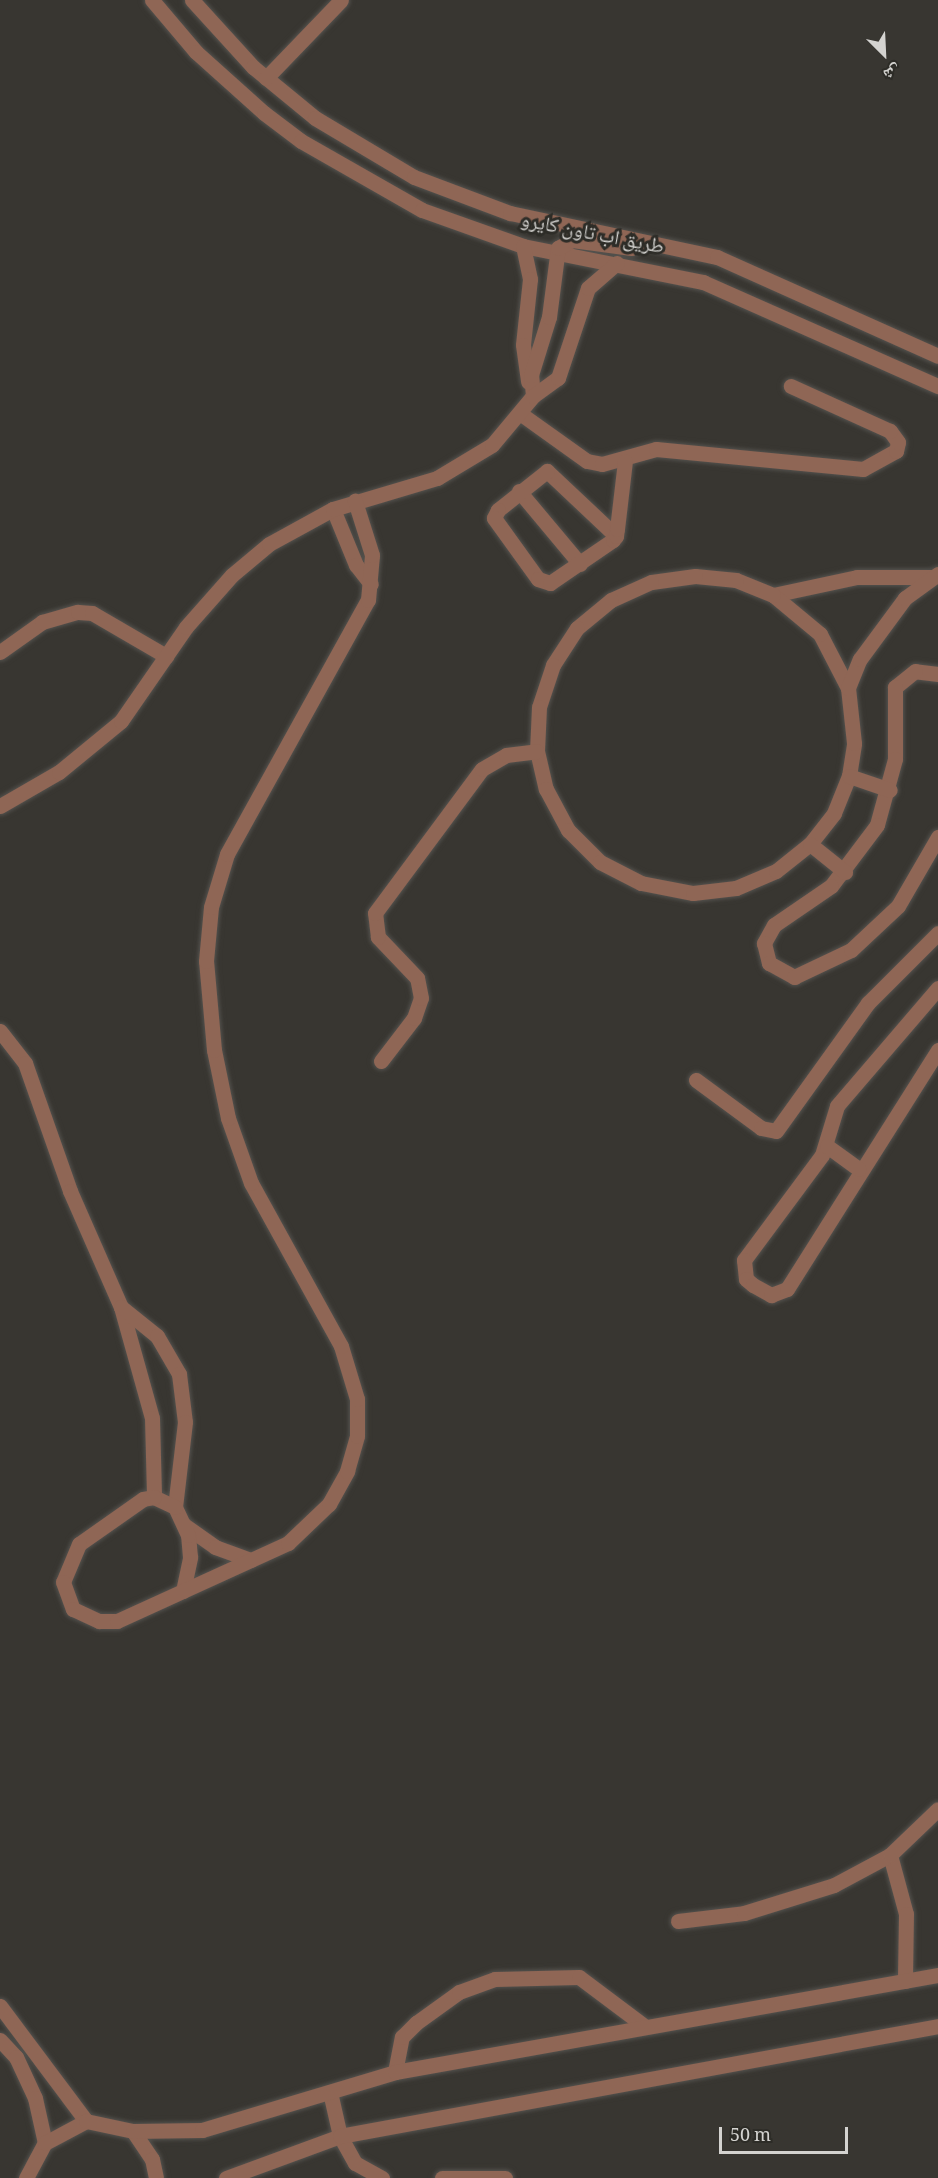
<!DOCTYPE html>
<meta charset="utf-8">
<style>
body{margin:0}
#map{position:relative;width:938px;height:2178px;overflow:hidden;background:#383631;font-family:Georgia,"Noto Naskh Arabic",serif}
div>[style]{position:absolute}
[style*='--x']{left:calc(var(--x)*1px);top:calc(var(--y)*1px);width:calc(var(--w)*1px);rotate:calc(var(--a)*1deg)}
.roads{filter:drop-shadow(0 0 2px #54524e) drop-shadow(0 0 2px #54524e)}
.minor>*{height:15px;margin:-7.5px;padding:0 7.5px;transform-origin:7.5px;border-radius:7.5px;background:#8f6655}
span{translate:-50% -50%;white-space:nowrap;text-align:center;line-height:1.15;-webkit-text-stroke:6px #2d2c27;paint-order:stroke}
.street-label{font-size:20px;color:#d4d3d0}
.north{position:absolute;left:854px;top:24px;width:60px;height:60px;-webkit-text-stroke:4px #2d2c27;paint-order:stroke;rotate:156deg;font-size:16px;font-weight:700;line-height:24px;text-align:center;color:#d4d3d0}
.north::after{content:'';display:block;margin:auto;width:21px;height:27px;background:#d4d3d0;clip-path:polygon(50% 0,100% 100%,50% 72%,0 100%)}
.scale{position:absolute;left:719px;top:2127px;width:129px;height:27px;box-sizing:border-box;border:3px solid #d4d3d0;border-top:0;padding-left:8px;font-size:18px;line-height:21px;white-space:nowrap;color:#d4d3d0;-webkit-text-stroke:4px #2d2c27;paint-order:stroke}
</style>
<div id="map">
<div class="roads">
<div class="minor">
<i style="--x:152;--y:0;--w:68;--a:49.8"></i>
<i style="--x:196;--y:52;--w:91;--a:41.9"></i>
<i style="--x:264;--y:113;--w:46;--a:37.1"></i>
<i style="--x:301;--y:141;--w:139;--a:29.7"></i>
<i style="--x:422;--y:210;--w:107;--a:19.6"></i>
<i style="--x:523;--y:246;--w:184;--a:11.3"></i>
<i style="--x:703;--y:282;--w:257;--a:23.9"></i>
<i style="--x:192;--y:0;--w:91;--a:47.7"></i>
<i style="--x:253;--y:67;--w:80;--a:39.4"></i>
<i style="--x:315;--y:118;--w:115;--a:30.8"></i>
<i style="--x:414;--y:177;--w:103;--a:20.6"></i>
<i style="--x:510;--y:213;--w:212;--a:12"></i>
<i style="--x:717;--y:257;--w:242;--a:24.1"></i>
<i style="--x:266;--y:78;--w:108;--a:-46.1"></i>
<i style="--x:523;--y:246;--w:34;--a:78"></i>
<i style="--x:530;--y:279;--w:66;--a:96.1"></i>
<i style="--x:523;--y:345;--w:37;--a:82"></i>
<i style="--x:533;--y:396;--w:21;--a:-95"></i>
<i style="--x:531;--y:375;--w:61;--a:-72.8"></i>
<i style="--x:549;--y:317;--w:70;--a:-82.6"></i>
<i style="--x:558;--y:248;--w:16;--a:-30"></i>
<i style="--x:572;--y:240;--w:60;--a:7.7"></i>
<i style="--x:521;--y:414;--w:81;--a:35.5"></i>
<i style="--x:587;--y:461;--w:15;--a:11"></i>
<i style="--x:602;--y:464;--w:56;--a:-15.5"></i>
<i style="--x:656;--y:449;--w:208;--a:5.5"></i>
<i style="--x:863;--y:469;--w:38;--a:-29"></i>
<i style="--x:896;--y:451;--w:9;--a:-77"></i>
<i style="--x:898;--y:442;--w:14;--a:-126"></i>
<i style="--x:890;--y:431;--w:109;--a:-155.6"></i>
<i style="--x:519;--y:491;--w:95;--a:50.1"></i>
<i style="--x:333;--y:509;--w:61;--a:67.7"></i>
<i style="--x:356;--y:565;--w:24;--a:52"></i>
<i style="--x:616;--y:536;--w:95;--a:-136.7"></i>
<i style="--x:547;--y:471;--w:63;--a:141.5"></i>
<i style="--x:498;--y:510;--w:9;--a:117"></i>
<i style="--x:494;--y:518;--w:75;--a:54.2"></i>
<i style="--x:538;--y:579;--w:13;--a:18"></i>
<i style="--x:550;--y:583;--w:76;--a:-34.3"></i>
<i style="--x:613;--y:540;--w:5;--a:-53"></i>
<i style="--x:616;--y:536;--w:7;--a:-82"></i>
<i style="--x:617;--y:529;--w:68;--a:-83.3"></i>
<i style="--x:773;--y:595;--w:86;--a:-12.1"></i>
<i style="--x:857;--y:577;--w:75;--a:0"></i>
<i style="--x:0;--y:652;--w:52;--a:-35.5"></i>
<i style="--x:42;--y:622;--w:37;--a:-16"></i>
<i style="--x:78;--y:612;--w:14;--a:4"></i>
<i style="--x:92;--y:613;--w:86;--a:30.2"></i>
<i style="--x:938;--y:674;--w:23;--a:-173"></i>
<i style="--x:915;--y:671;--w:26;--a:141"></i>
<i style="--x:895;--y:687;--w:72;--a:90"></i>
<i style="--x:895;--y:759;--w:68;--a:105.3"></i>
<i style="--x:877;--y:825;--w:76;--a:127"></i>
<i style="--x:831;--y:886;--w:69;--a:145.6"></i>
<i style="--x:774;--y:925;--w:21;--a:119"></i>
<i style="--x:764;--y:943;--w:21;--a:76"></i>
<i style="--x:769;--y:963;--w:29;--a:29"></i>
<i style="--x:794;--y:977;--w:63;--a:-25.3"></i>
<i style="--x:851;--y:950;--w:64;--a:-43.1"></i>
<i style="--x:898;--y:906;--w:80;--a:-59.9"></i>
<i style="--x:848;--y:688;--w:61;--a:-117.4"></i>
<i style="--x:820;--y:634;--w:61;--a:-140.3"></i>
<i style="--x:773;--y:595;--w:40;--a:-158"></i>
<i style="--x:736;--y:580;--w:41;--a:-174.4"></i>
<i style="--x:695;--y:576;--w:44;--a:172.2"></i>
<i style="--x:651;--y:582;--w:44;--a:155.8"></i>
<i style="--x:611;--y:600;--w:44;--a:140.5"></i>
<i style="--x:577;--y:628;--w:44;--a:123"></i>
<i style="--x:553;--y:665;--w:44;--a:108.4"></i>
<i style="--x:539;--y:707;--w:44;--a:92.6"></i>
<i style="--x:537;--y:751;--w:39;--a:77"></i>
<i style="--x:546;--y:789;--w:47;--a:61.8"></i>
<i style="--x:568;--y:830;--w:45;--a:45"></i>
<i style="--x:600;--y:862;--w:46;--a:27.1"></i>
<i style="--x:641;--y:883;--w:53;--a:10.9"></i>
<i style="--x:693;--y:893;--w:43;--a:-6.6"></i>
<i style="--x:736;--y:888;--w:43;--a:-23"></i>
<i style="--x:776;--y:871;--w:43;--a:-38.5"></i>
<i style="--x:810;--y:844;--w:39;--a:-52"></i>
<i style="--x:834;--y:813;--w:40;--a:-68"></i>
<i style="--x:849;--y:776;--w:33;--a:-81"></i>
<i style="--x:854;--y:743;--w:55;--a:-96.2"></i>
<i style="--x:848;--y:688;--w:31;--a:-68"></i>
<i style="--x:860;--y:659;--w:76;--a:-53.6"></i>
<i style="--x:905;--y:598;--w:41;--a:-36"></i>
<i style="--x:849;--y:776;--w:43;--a:18.9"></i>
<i style="--x:0;--y:806;--w:68;--a:-30"></i>
<i style="--x:59;--y:772;--w:80;--a:-39.4"></i>
<i style="--x:121;--y:721;--w:114;--a:-55.3"></i>
<i style="--x:186;--y:627;--w:69;--a:-48.5"></i>
<i style="--x:232;--y:575;--w:48;--a:-40"></i>
<i style="--x:269;--y:544;--w:73;--a:-28.7"></i>
<i style="--x:333;--y:509;--w:109;--a:-16.6"></i>
<i style="--x:437;--y:478;--w:64;--a:-31"></i>
<i style="--x:492;--y:445;--w:64;--a:-50.1"></i>
<i style="--x:533;--y:396;--w:31;--a:-36"></i>
<i style="--x:558;--y:378;--w:95;--a:-71.6"></i>
<i style="--x:588;--y:288;--w:38;--a:-41"></i>
<i style="--x:810;--y:844;--w:45;--a:38.7"></i>
<i style="--x:938;--y:988;--w:155;--a:130.6"></i>
<i style="--x:837;--y:1106;--w:51;--a:107"></i>
<i style="--x:822;--y:1155;--w:131;--a:126.6"></i>
<i style="--x:744;--y:1260;--w:19;--a:84"></i>
<i style="--x:746;--y:1279;--w:9;--a:41"></i>
<i style="--x:753;--y:1285;--w:21;--a:29"></i>
<i style="--x:771;--y:1295;--w:17;--a:-21"></i>
<i style="--x:787;--y:1289;--w:283;--a:-57.7"></i>
<i style="--x:0;--y:1031;--w:41;--a:52"></i>
<i style="--x:25;--y:1063;--w:136;--a:70.6"></i>
<i style="--x:70;--y:1191;--w:127;--a:66.3"></i>
<i style="--x:121;--y:1307;--w:115;--a:74.4"></i>
<i style="--x:152;--y:1418;--w:79;--a:88.5"></i>
<i style="--x:381;--y:1061;--w:54;--a:-52.5"></i>
<i style="--x:414;--y:1018;--w:21;--a:-71"></i>
<i style="--x:421;--y:998;--w:20;--a:-101"></i>
<i style="--x:417;--y:978;--w:57;--a:-133.6"></i>
<i style="--x:378;--y:937;--w:24;--a:-97"></i>
<i style="--x:375;--y:913;--w:179;--a:-53.4"></i>
<i style="--x:482;--y:769;--w:28;--a:-30"></i>
<i style="--x:506;--y:755;--w:31;--a:-7"></i>
<i style="--x:696;--y:1080;--w:81;--a:36.4"></i>
<i style="--x:761;--y:1128;--w:15;--a:11"></i>
<i style="--x:776;--y:1131;--w:158;--a:-54.3"></i>
<i style="--x:868;--y:1003;--w:99;--a:-45"></i>
<i style="--x:827;--y:1146;--w:39;--a:36"></i>
<i style="--x:121;--y:1307;--w:46;--a:38.9"></i>
<i style="--x:157;--y:1336;--w:44;--a:59.9"></i>
<i style="--x:179;--y:1374;--w:48;--a:82.9"></i>
<i style="--x:185;--y:1422;--w:86;--a:96.7"></i>
<i style="--x:184;--y:1525;--w:38;--a:35"></i>
<i style="--x:215;--y:1547;--w:38;--a:20"></i>
<i style="--x:183;--y:1591;--w:35;--a:-78"></i>
<i style="--x:190;--y:1557;--w:22;--a:-95"></i>
<i style="--x:188;--y:1535;--w:31;--a:-115"></i>
<i style="--x:175;--y:1507;--w:23;--a:-155"></i>
<i style="--x:154;--y:1497;--w:11;--a:170"></i>
<i style="--x:143;--y:1499;--w:78;--a:144.9"></i>
<i style="--x:79;--y:1544;--w:41;--a:112.8"></i>
<i style="--x:63;--y:1582;--w:29;--a:70"></i>
<i style="--x:73;--y:1609;--w:29;--a:25"></i>
<i style="--x:99;--y:1621;--w:18;--a:0"></i>
<i style="--x:117;--y:1621;--w:188;--a:-24.5"></i>
<i style="--x:288;--y:1543;--w:57;--a:-43.6"></i>
<i style="--x:329;--y:1504;--w:38;--a:-61"></i>
<i style="--x:347;--y:1471;--w:36;--a:-74"></i>
<i style="--x:357;--y:1436;--w:37;--a:-90"></i>
<i style="--x:357;--y:1399;--w:55;--a:-106.8"></i>
<i style="--x:341;--y:1346;--w:186;--a:-118.9"></i>
<i style="--x:251;--y:1183;--w:69;--a:-109.5"></i>
<i style="--x:228;--y:1118;--w:69;--a:-101.6"></i>
<i style="--x:214;--y:1050;--w:89;--a:-95.1"></i>
<i style="--x:206;--y:961;--w:54;--a:-84.7"></i>
<i style="--x:211;--y:907;--w:55;--a:-73.2"></i>
<i style="--x:227;--y:854;--w:291;--a:-61"></i>
<i style="--x:368;--y:600;--w:45;--a:-84.9"></i>
<i style="--x:372;--y:555;--w:57;--a:-107.5"></i>
<i style="--x:890;--y:1855;--w:61;--a:74.8"></i>
<i style="--x:906;--y:1914;--w:67;--a:90.9"></i>
<i style="--x:678;--y:1921;--w:66;--a:-6.9"></i>
<i style="--x:744;--y:1913;--w:94;--a:-17.3"></i>
<i style="--x:834;--y:1885;--w:64;--a:-28.2"></i>
<i style="--x:890;--y:1855;--w:66;--a:-43.8"></i>
<i style="--x:0;--y:2006;--w:144;--a:53.2"></i>
<i style="--x:0;--y:2040;--w:23;--a:47"></i>
<i style="--x:16;--y:2057;--w:45;--a:65.1"></i>
<i style="--x:35;--y:2098;--w:46;--a:77.5"></i>
<i style="--x:395;--y:2072;--w:36;--a:-79"></i>
<i style="--x:402;--y:2037;--w:20;--a:-45"></i>
<i style="--x:416;--y:2023;--w:53;--a:-35.8"></i>
<i style="--x:459;--y:1992;--w:38;--a:-20"></i>
<i style="--x:495;--y:1979;--w:84;--a:-1.4"></i>
<i style="--x:579;--y:1977;--w:80;--a:36.9"></i>
<i style="--x:330;--y:2092;--w:45;--a:77.2"></i>
<i style="--x:340;--y:2136;--w:31;--a:61"></i>
<i style="--x:355;--y:2163;--w:31;--a:29"></i>
<i style="--x:133;--y:2131;--w:34;--a:56"></i>
<i style="--x:152;--y:2159;--w:19;--a:78"></i>
<i style="--x:26;--y:2178;--w:40;--a:-62"></i>
<i style="--x:45;--y:2143;--w:47;--a:-28.2"></i>
<i style="--x:86;--y:2121;--w:48;--a:12"></i>
<i style="--x:133;--y:2131;--w:69;--a:-0.8"></i>
<i style="--x:202;--y:2130;--w:202;--a:-16.7"></i>
<i style="--x:395;--y:2072;--w:552;--a:-10.13"></i>
<i style="--x:226;--y:2178;--w:121;--a:-20.2"></i>
<i style="--x:340;--y:2136;--w:608;--a:-10.42"></i>
<i style="--x:442;--y:2178;--w:63;--a:0"></i>
</div>
</div>
<div class="street-label">
<span style="left:592px;top:236px;rotate:11deg">طريق اب تاون كايرو</span>
</div>
<div class="north">ش</div>
<div class="scale">50 m</div>
</div>
